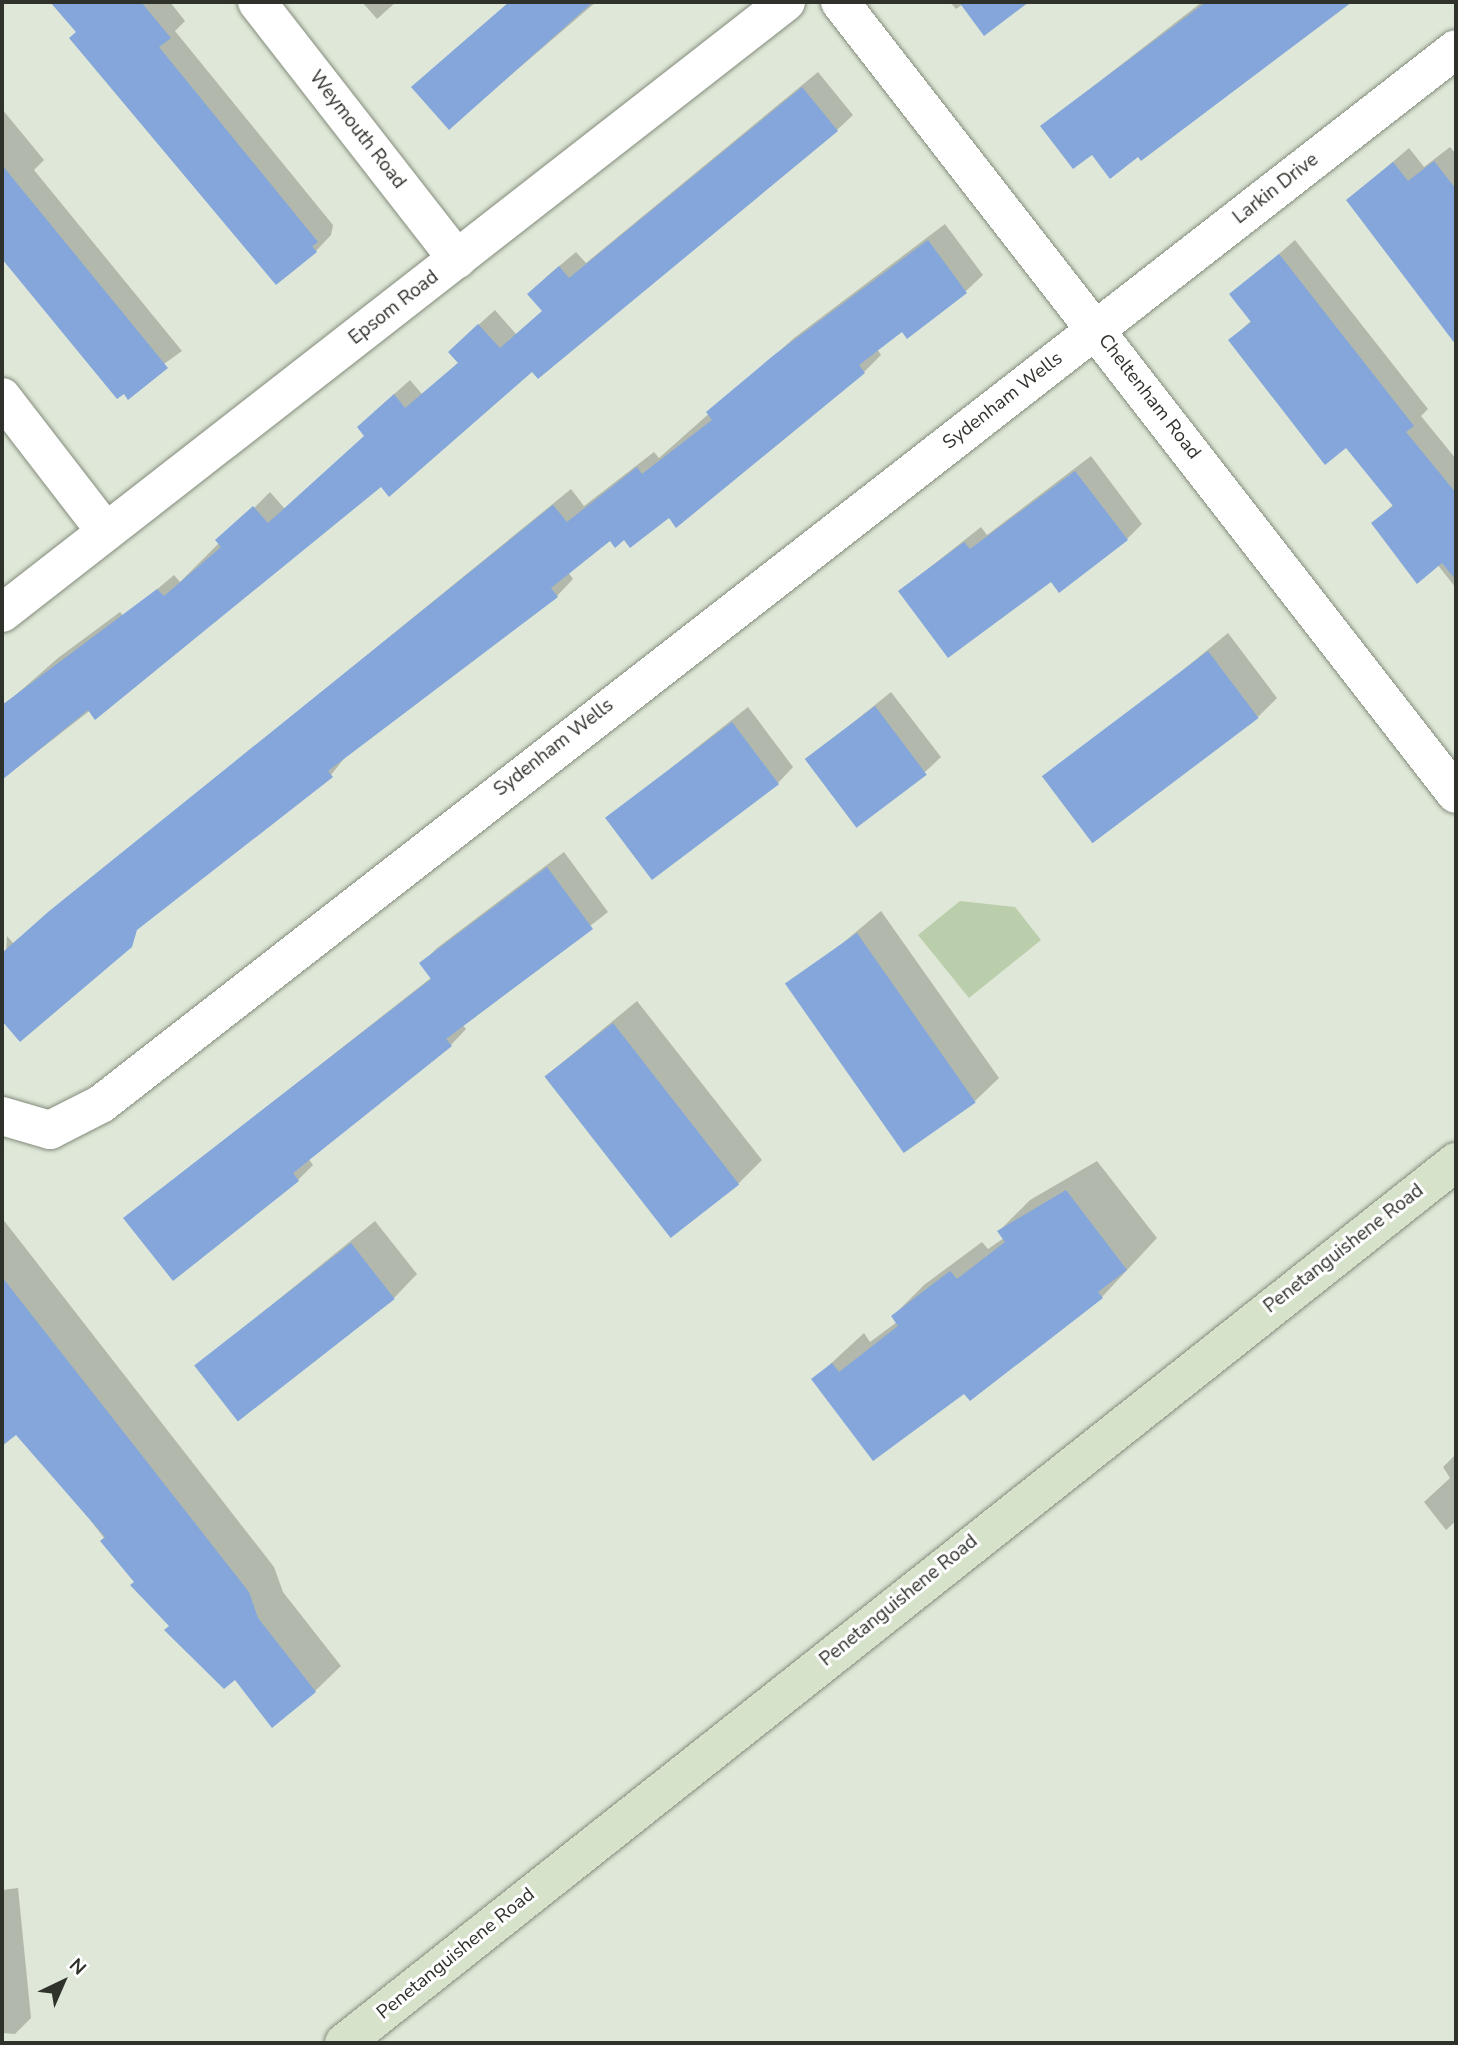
<!DOCTYPE html>
<style>
body{margin:0}
#map{position:relative;width:1458px;height:2045px;overflow:hidden;background:#dfe8d8;font-family:"Nunito Sans",sans-serif}
div>[style]{position:absolute}
[style*='--x']{left:calc(var(--x)*1px);top:calc(var(--y)*1px);width:calc(var(--w)*1px);rotate:calc(var(--a)*1deg)}
.green>*{inset:0;background:#baceab}
.shadow>*{inset:0;background:#0003}
.building>*{inset:0;background:#84a6da;transform-origin:0 0}
.roads{filter:drop-shadow(0 0 2px #838c7c) drop-shadow(0 0 2px #838c7c)}
.street>*{height:38px;margin:-19px;padding:0 19px;transform-origin:19px;border-radius:19px;background:#fff}
.secondary>*{height:38px;margin:-19px;padding:0 19px;transform-origin:19px;border-radius:19px;background:#d6e2ca}
span{translate:-50% -50%;white-space:nowrap;text-align:center;line-height:1.15;-webkit-text-stroke:6px #fff;paint-order:stroke}
.street-label{font-size:19px;color:#2e322b}
.frame{position:absolute;inset:0;border:4px solid #2e322b;pointer-events:none}
.north{position:absolute;left:28px;top:1947px;width:70px;height:70px;-webkit-text-stroke:5px #fff;paint-order:stroke;rotate:44deg;font-size:19px;font-weight:700;line-height:28px;text-align:center;color:#2e322b}
.north::after{content:'';display:block;margin:auto;width:24px;height:32px;background:#2e322b;clip-path:polygon(50% 0,100% 100%,50% 72%,0 100%)}
</style>
<div id="map">
<div class="green">
<i style="clip-path:polygon(960px 901px,1015px 907px,1041px 940px,969px 998px,918px 935px)"></i>
</div>
<div class="shadow">
<i style="clip-path:polygon(52px 2px,170px 2px,185px 21px,175px 31px,333px 225px,331px 235px,316px 251px)"></i>
<i style="clip-path:polygon(362px 2px,396px 2px,377px 19px)"></i>
<i style="clip-path:polygon(510px 2px,596px 2px,449px 128px,429px 72px)"></i>
<i style="clip-path:polygon(950px 2px,1025px 2px,985px 33px,963px 4px,956px 9px)"></i>
<i style="clip-path:polygon(1202px 2px,1345px 2px,1110px 177px,1092px 153px,1042px 126px)"></i>
<i style="clip-path:polygon(818px 72px,853px 115px,837px 130px,2px 779px,2px 707px,58px 658px,120px 612px,124px 617px,174px 575px,180px 582px,270px 492px,285px 509px,366px 435px,374px 412px,410px 380px,422px 394px,459px 362px,466px 336px,495px 310px,516px 334px,544px 310px,545px 278px,576px 252px,586px 263px)"></i>
<i style="clip-path:polygon(2px 109px,44px 160px,34px 170px,182px 351px,118px 397px,2px 255px)"></i>
<i style="clip-path:polygon(1450px 147px,1456px 154px,1456px 338px,1348px 200px,1409px 148px,1424px 167px)"></i>
<i style="clip-path:polygon(945px 224px,983px 275px,966px 291px,907px 336px,902px 330px,877px 349px,881px 355px,864px 372px,677px 525px,669px 516px,610px 539px,568px 572px,573px 579px,557px 596px,346px 756px,331px 775px,136px 929px,20px 1039px,2px 1018px,7px 936px,13px 943px,571px 489px,584px 506px,654px 452px,659px 458px,794px 338px)"></i>
<i style="clip-path:polygon(1295px 240px,1428px 409px,1421px 416px,1456px 459px,1456px 588px,1437px 564px,1373px 523px,1394px 504px,1347px 445px,1230px 340px,1252px 320px,1232px 295px)"></i>
<i style="clip-path:polygon(1091px 456px,1142px 524px,1127px 539px,900px 591px,981px 527px,987px 535px)"></i>
<i style="clip-path:polygon(1228px 633px,1277px 698px,1258px 717px,1048px 781px)"></i>
<i style="clip-path:polygon(891px 692px,941px 757px,925px 772px,808px 759px)"></i>
<i style="clip-path:polygon(748px 707px,793px 767px,778px 783px,608px 818px)"></i>
<i style="clip-path:polygon(564px 852px,608px 912px,463px 1025px,466px 1029px,451px 1045px,308px 1158px,313px 1165px,298px 1180px,125px 1218px,432px 977px,422px 963px,437px 948px)"></i>
<i style="clip-path:polygon(881px 911px,999px 1078px,975px 1101px,790px 987px)"></i>
<i style="clip-path:polygon(637px 1001px,762px 1160px,738px 1184px,546px 1076px)"></i>
<i style="clip-path:polygon(1097px 1161px,1157px 1238px,1102px 1297px,970px 1399px,965px 1391px,813px 1380px,864px 1333px,870px 1342px,897px 1322px,893px 1316px,924px 1285px,982px 1242px,988px 1249px,1004px 1238px,999px 1231px,1030px 1200px)"></i>
<i style="clip-path:polygon(2px 1218px,274px 1567px,283px 1592px,341px 1666px,315px 1691px,235px 1677px,171px 1626px,72px 1496px,16px 1433px,10px 1438px,2px 1428px)"></i>
<i style="clip-path:polygon(375px 1221px,417px 1274px,394px 1298px,197px 1366px)"></i>
<i style="clip-path:polygon(1456px 1454px,1456px 1521px,1446px 1530px,1424px 1502px,1450px 1478px,1443px 1467px)"></i>
<i style="clip-path:polygon(18px 1888px,31px 2018px,15px 2034px,2px 2033px,2px 1890px)"></i>
</div>
<div class="building">
<i style="clip-path:polygon(50px 2px,141px 2px,171px 38px,159px 47px,318px 242px,312px 246px,317px 252px,276px 285px,69px 38px,76px 32px)"></i>
<i style="clip-path:polygon(509px 2px,593px 2px,449px 130px,411px 87px)"></i>
<i style="clip-path:polygon(959px 2px,1029px 2px,984px 36px)"></i>
<i style="clip-path:polygon(1206px 2px,1352px 2px,1141px 161px,1138px 157px,1110px 179px,1092px 155px,1073px 169px,1040px 126px)"></i>
<i style="clip-path:polygon(802px 87px,838px 131px,538px 379px,532px 372px,389px 497px,381px 487px,95px 720px,88px 710px,2px 780px,2px 705px,157px 589px,164px 596px,221px 547px,215px 540px,253px 506px,268px 523px,364px 436px,357px 427px,394px 394px,405px 408px,458px 363px,448px 352px,478px 324px,500px 348px,542px 311px,527px 294px,559px 266px,569px 278px)"></i>
<i style="clip-path:polygon(1434px 161px,1456px 189px,1456px 345px,1346px 200px,1393px 162px,1408px 181px)"></i>
<i style="clip-path:polygon(2px 165px,168px 368px,128px 400px,124px 394px,117px 399px,2px 259px)"></i>
<i style="clip-path:polygon(928px 240px,967px 293px,907px 339px,902px 332px,859px 365px,865px 373px,676px 528px,669px 518px,630px 548px,624px 540px,615px 548px,610px 541px,551px 588px,558px 597px,328px 771px,333px 777px,137px 930px,132px 947px,20px 1042px,2px 1021px,2px 953px,48px 912px,553px 505px,567px 522px,637px 467px,642px 474px,712px 420px,706px 412px,774px 355px)"></i>
<i style="clip-path:polygon(1279px 254px,1414px 426px,1406px 432px,1456px 493px,1456px 580px,1442px 563px,1417px 584px,1371px 523px,1393px 506px,1346px 448px,1325px 465px,1228px 340px,1251px 322px,1229px 294px)"></i>
<i style="clip-path:polygon(1075px 471px,1128px 540px,1059px 593px,1051px 582px,948px 658px,898px 591px,964px 542px,970px 549px)"></i>
<i style="left:1208px;top:651px;width:84px;height:208px;rotate:53deg"></i>
<i style="left:875px;top:706px;width:86px;height:88px;rotate:53deg"></i>
<i style="left:732px;top:722px;width:78px;height:159px;rotate:53deg"></i>
<i style="clip-path:polygon(547px 867px,593px 929px,446px 1039px,452px 1046px,293px 1173px,299px 1181px,173px 1281px,123px 1218px,431px 979px,419px 963px)"></i>
<i style="left:857px;top:933px;width:207px;height:88px;rotate:55deg"></i>
<i style="left:613px;top:1023px;width:205px;height:87px;rotate:52deg"></i>
<i style="clip-path:polygon(1066px 1190px,1127px 1270px,1098px 1292px,1103px 1298px,970px 1401px,964px 1394px,873px 1461px,811px 1379px,832px 1363px,839px 1372px,898px 1326px,891px 1316px,950px 1271px,957px 1279px,1005px 1242px,997px 1231px)"></i>
<i style="left:351px;top:1243px;width:71px;height:199px;rotate:52deg"></i>
<i style="clip-path:polygon(2px 1277px,249px 1592px,258px 1618px,316px 1692px,272px 1728px,235px 1680px,224px 1689px,164px 1630px,169px 1626px,130px 1585px,134px 1582px,100px 1541px,105px 1537px,16px 1435px,2px 1446px)"></i>
</div>
<div class="roads">
<div class="street">
<i style="--x:257;--y:2;--w:326;--a:52.1"></i>
<i style="--x:840;--y:2;--w:1003;--a:52.13"></i>
<i style="--x:2;--y:397;--w:170;--a:52.4"></i>
<i style="--x:2;--y:613;--w:994;--a:-37.93"></i>
<i style="--x:2;--y:1116;--w:50;--a:16.3"></i>
<i style="--x:50;--y:1130;--w:57;--a:-27"></i>
<i style="--x:101;--y:1104;--w:1717;--a:-37.9"></i>
</div>
<div class="secondary">
<i style="--x:344;--y:2043;--w:1419;--a:-38.39"></i>
</div>
</div>
<div class="street-label">
<span style="left:357px;top:130px;rotate:52deg">Weymouth Road</span>
<span style="left:1276px;top:189px;rotate:-38deg">Larkin Drive</span>
<span style="left:394px;top:308px;rotate:-38deg">Epsom Road</span>
<span style="left:1149px;top:397px;rotate:52deg">Cheltenham Road</span>
<span style="left:1003px;top:401px;rotate:-38deg">Sydenham Wells</span>
<span style="left:554px;top:748px;rotate:-38deg">Sydenham Wells</span>
<span style="left:1344px;top:1249px;rotate:-38deg">Penetanguishene Road</span>
<span style="left:899px;top:1601px;rotate:-39deg">Penetanguishene Road</span>
<span style="left:456px;top:1954px;rotate:-39deg">Penetanguishene Road</span>
</div>
<div class="frame"></div>
<div class="north">N</div>
</div>
